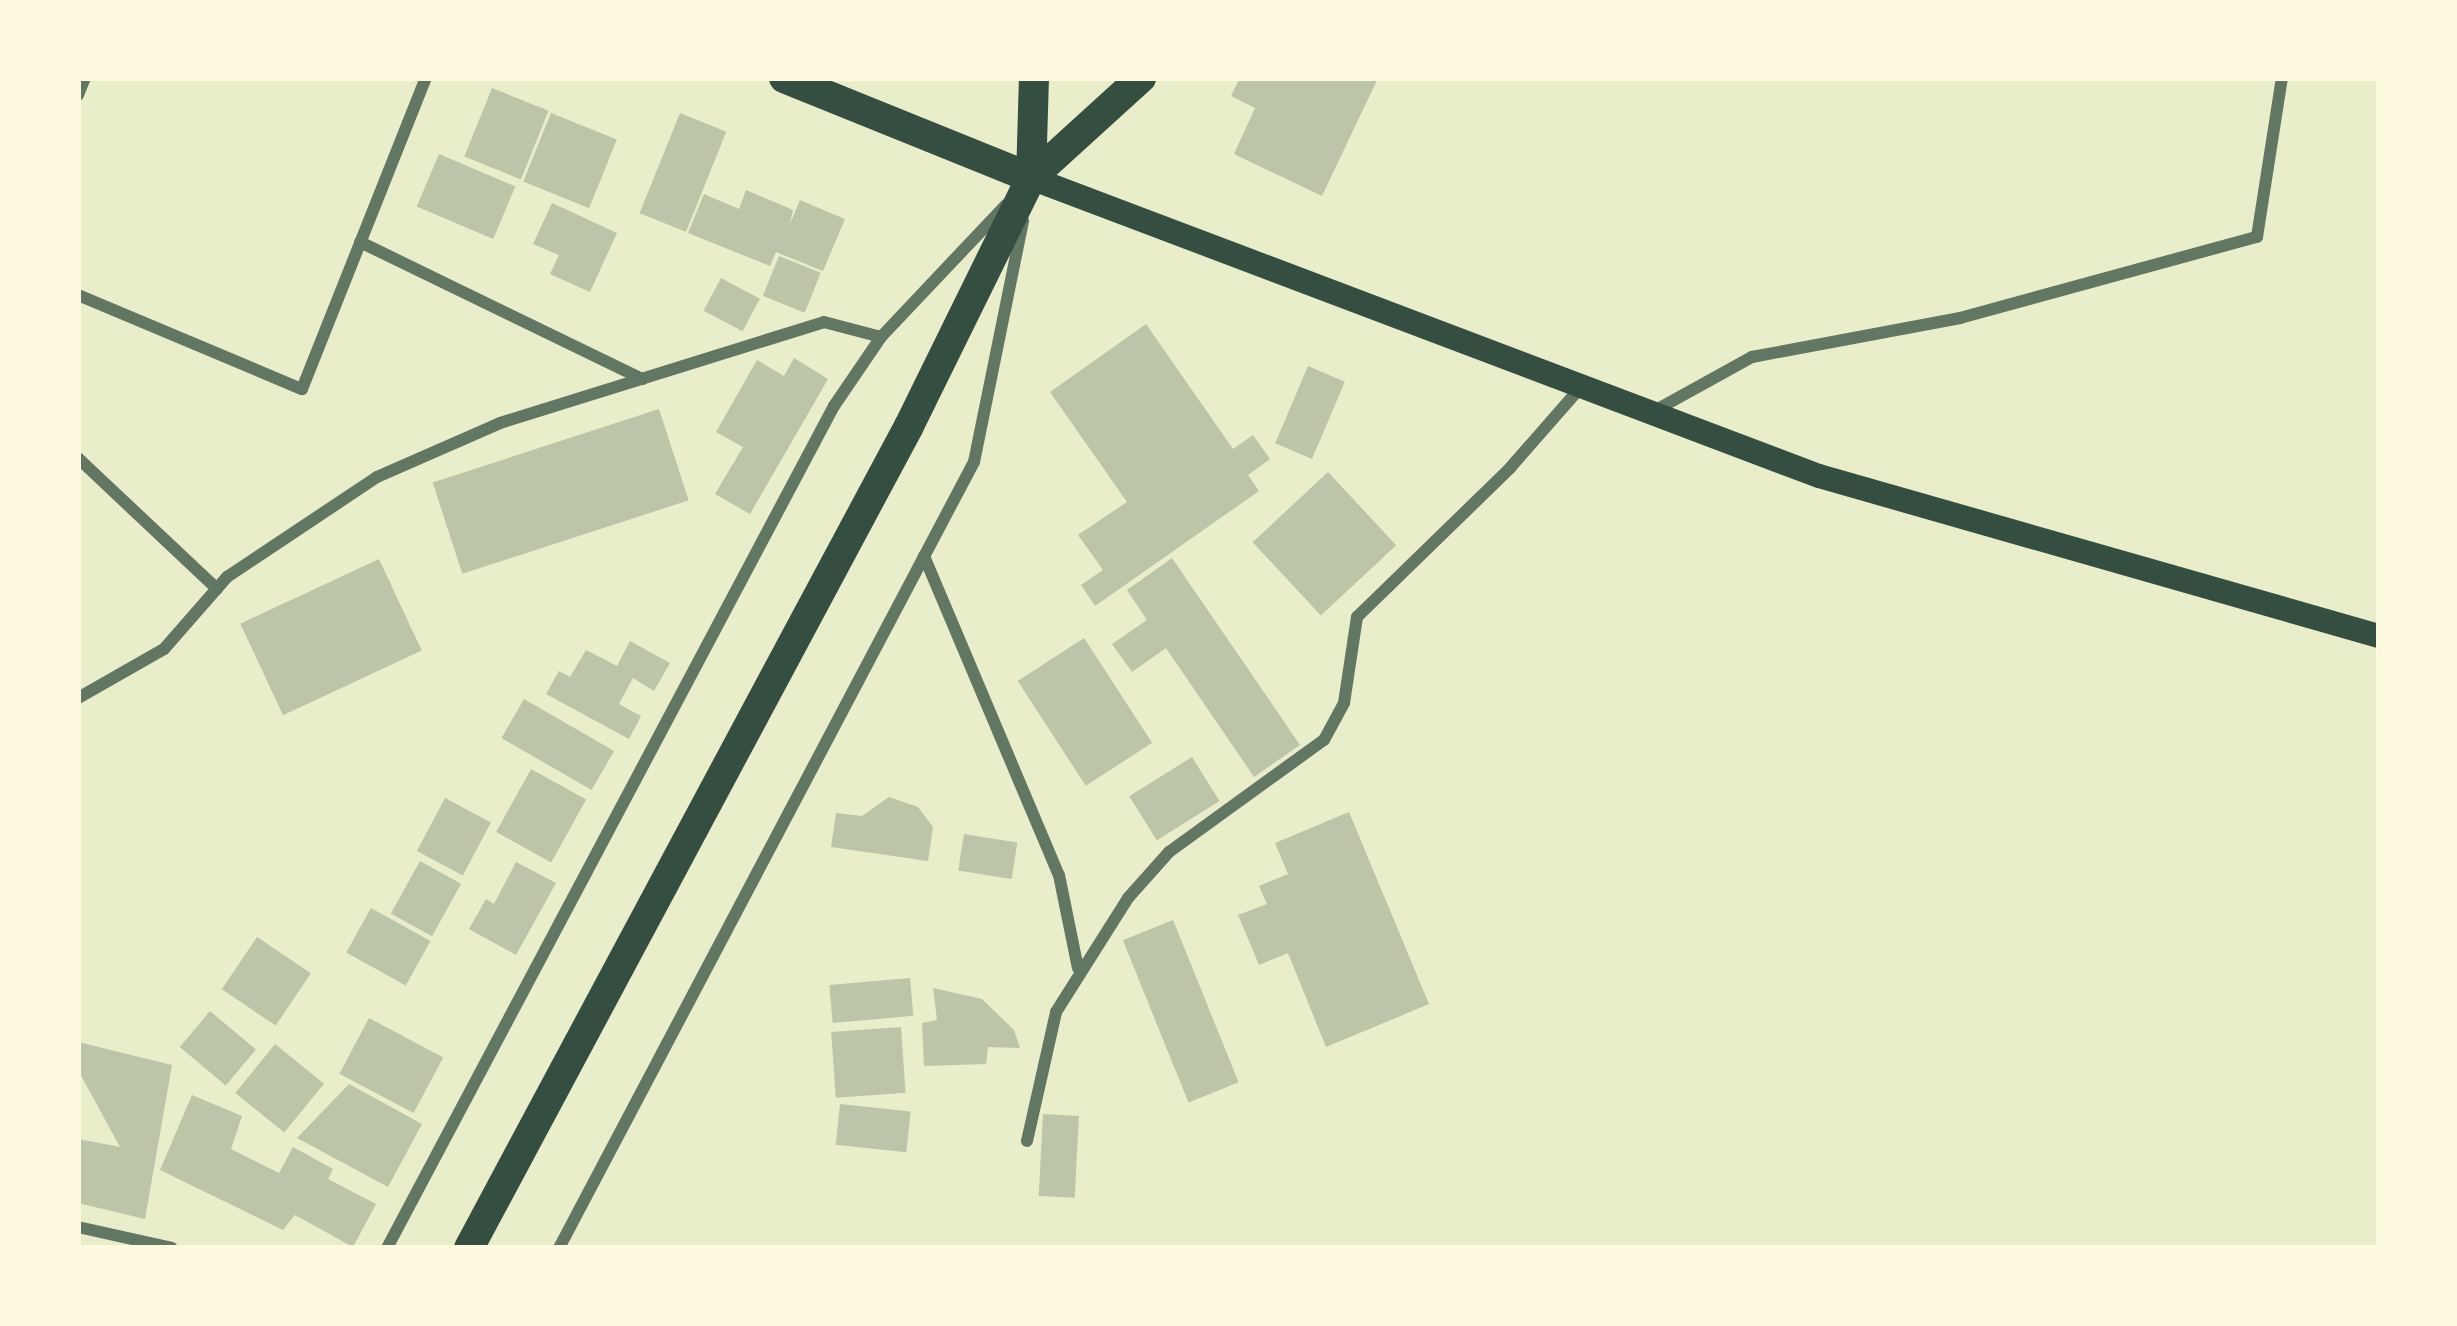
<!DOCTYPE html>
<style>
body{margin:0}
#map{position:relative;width:2457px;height:1326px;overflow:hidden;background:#e9edc9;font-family:Jost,sans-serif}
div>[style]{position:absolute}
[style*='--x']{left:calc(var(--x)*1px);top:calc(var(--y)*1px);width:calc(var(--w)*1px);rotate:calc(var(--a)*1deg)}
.building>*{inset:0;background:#bcc5a7;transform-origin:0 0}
.minor>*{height:12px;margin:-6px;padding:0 6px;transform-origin:6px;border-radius:6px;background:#617663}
.secondary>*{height:24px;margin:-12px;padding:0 12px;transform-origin:12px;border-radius:12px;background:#344e41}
.primary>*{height:30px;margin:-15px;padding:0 15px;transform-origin:15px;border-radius:15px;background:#344e41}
span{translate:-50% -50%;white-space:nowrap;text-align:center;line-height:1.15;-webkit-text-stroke:9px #fefae0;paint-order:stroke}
.frame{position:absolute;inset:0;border:81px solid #fefae0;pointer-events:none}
</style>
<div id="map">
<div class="building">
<i style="clip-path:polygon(1240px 78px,1378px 78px,1322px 196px,1234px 154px,1255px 108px,1231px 96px)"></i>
<i style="left:492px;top:88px;width:61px;height:74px;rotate:22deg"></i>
<i style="left:551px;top:113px;width:71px;height:74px;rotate:22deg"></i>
<i style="left:680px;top:113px;width:50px;height:108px;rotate:22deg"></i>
<i style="left:439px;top:154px;width:83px;height:57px;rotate:23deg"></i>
<i style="clip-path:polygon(746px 190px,793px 210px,790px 224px,800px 200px,845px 219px,823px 271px,776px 252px,770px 266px,688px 233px,704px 194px,739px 209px)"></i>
<i style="clip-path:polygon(552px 203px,617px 233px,590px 292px,550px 274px,559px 255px,533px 244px)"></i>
<i style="left:779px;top:256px;width:45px;height:43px;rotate:22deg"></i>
<i style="left:721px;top:278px;width:44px;height:37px;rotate:28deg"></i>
<i style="clip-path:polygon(1146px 324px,1233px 449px,1253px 435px,1270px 459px,1248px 475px,1259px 491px,1095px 606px,1081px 585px,1103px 570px,1078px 535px,1127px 502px,1050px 392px)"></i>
<i style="clip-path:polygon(794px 358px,828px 379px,750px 514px,715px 494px,743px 447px,716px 432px,757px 360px,784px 376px)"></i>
<i style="left:1308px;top:366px;width:40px;height:84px;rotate:23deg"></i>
<i style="left:659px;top:409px;width:96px;height:238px;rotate:72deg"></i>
<i style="left:1328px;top:472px;width:100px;height:103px;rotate:47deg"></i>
<i style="clip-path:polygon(1172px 558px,1300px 745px,1254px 777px,1166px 648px,1132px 672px,1112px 644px,1147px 620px,1127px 590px)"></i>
<i style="left:379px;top:559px;width:101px;height:153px;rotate:65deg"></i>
<i style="left:1084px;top:638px;width:125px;height:79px;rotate:57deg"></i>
<i style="clip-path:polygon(630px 641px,670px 663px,654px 691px,633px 678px,619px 704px,641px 716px,629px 739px,546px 694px,559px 671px,570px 677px,586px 650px,617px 666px)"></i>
<i style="left:524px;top:699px;width:104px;height:45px;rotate:30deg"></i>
<i style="left:1192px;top:757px;width:52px;height:74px;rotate:58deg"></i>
<i style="left:531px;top:769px;width:63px;height:72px;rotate:29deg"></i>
<i style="clip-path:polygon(889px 797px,918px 807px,933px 827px,928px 861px,831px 847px,836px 813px,862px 816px)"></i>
<i style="left:445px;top:798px;width:52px;height:60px;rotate:28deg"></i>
<i style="clip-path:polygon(1349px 812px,1429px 1004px,1326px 1047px,1288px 953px,1259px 965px,1238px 915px,1267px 904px,1259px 886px,1288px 874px,1275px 843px)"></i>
<i style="left:964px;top:834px;width:54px;height:37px;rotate:9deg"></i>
<i style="left:420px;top:861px;width:47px;height:60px;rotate:29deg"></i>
<i style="clip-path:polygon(516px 862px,556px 883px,516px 955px,469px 929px,486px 899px,494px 904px)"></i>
<i style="left:371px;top:908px;width:68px;height:51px;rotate:29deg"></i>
<i style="left:1173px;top:920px;width:175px;height:54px;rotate:68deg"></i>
<i style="left:257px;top:937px;width:65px;height:63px;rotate:34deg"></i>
<i style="left:910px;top:978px;width:38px;height:81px;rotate:85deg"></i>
<i style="clip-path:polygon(933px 988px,982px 999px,1014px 1030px,1020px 1048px,988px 1047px,986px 1064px,924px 1066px,922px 1023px,937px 1020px)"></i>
<i style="left:210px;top:1011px;width:60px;height:47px;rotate:40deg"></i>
<i style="left:369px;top:1018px;width:84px;height:63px;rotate:28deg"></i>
<i style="left:901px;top:1027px;width:66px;height:70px;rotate:86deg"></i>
<i style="clip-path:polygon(78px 1042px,172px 1065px,145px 1219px,78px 1203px,78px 1139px,120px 1147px,78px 1070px)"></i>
<i style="left:275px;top:1044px;width:63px;height:63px;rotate:39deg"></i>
<i style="clip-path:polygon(349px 1084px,422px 1124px,388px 1187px,297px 1138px)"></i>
<i style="clip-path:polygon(192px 1095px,242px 1116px,231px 1149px,279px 1173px,293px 1147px,333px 1169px,328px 1179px,376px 1204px,353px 1247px,295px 1215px,283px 1230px,160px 1170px)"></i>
<i style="left:840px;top:1104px;width:71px;height:41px;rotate:6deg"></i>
<i style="left:1043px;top:1114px;width:36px;height:82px;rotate:3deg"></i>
</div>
<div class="minor">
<i style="--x:78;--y:95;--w:18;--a:-68"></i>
<i style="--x:360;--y:242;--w:314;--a:25.9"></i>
<i style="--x:78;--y:295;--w:243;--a:22.8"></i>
<i style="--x:302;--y:389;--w:335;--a:-68.3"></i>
<i style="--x:1656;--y:410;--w:110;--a:-28.9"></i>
<i style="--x:1752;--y:357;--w:212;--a:-10.6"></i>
<i style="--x:1960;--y:318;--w:308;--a:-15.3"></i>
<i style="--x:2257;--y:237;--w:161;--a:-81.1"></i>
<i style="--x:78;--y:458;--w:191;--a:43.3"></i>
<i style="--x:924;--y:556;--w:346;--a:67.1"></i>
<i style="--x:1059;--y:875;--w:95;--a:78.5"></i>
<i style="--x:78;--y:698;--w:99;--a:-29.7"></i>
<i style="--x:164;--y:649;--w:96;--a:-48.8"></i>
<i style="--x:227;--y:577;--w:180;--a:-33.7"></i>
<i style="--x:377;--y:477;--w:134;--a:-23.7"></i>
<i style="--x:500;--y:423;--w:339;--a:-17.3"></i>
<i style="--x:824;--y:322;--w:59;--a:14.7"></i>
<i style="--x:1027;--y:1141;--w:132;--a:-77.3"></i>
<i style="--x:1056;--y:1012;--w:135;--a:-57.7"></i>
<i style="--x:1128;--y:898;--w:62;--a:-48.3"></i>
<i style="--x:1169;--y:852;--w:191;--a:-35.9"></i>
<i style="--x:1324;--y:740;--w:42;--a:-61.6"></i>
<i style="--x:1344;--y:703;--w:87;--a:-81.4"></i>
<i style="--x:1357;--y:617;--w:214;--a:-44.2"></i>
<i style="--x:1510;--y:468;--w:108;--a:-48.8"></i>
<i style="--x:78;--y:1227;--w:96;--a:12.6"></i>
<i style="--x:387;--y:1248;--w:953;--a:-62.04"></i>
<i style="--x:834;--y:406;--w:83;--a:-55.7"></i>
<i style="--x:881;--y:337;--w:182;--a:-46.6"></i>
<i style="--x:559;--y:1248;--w:889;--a:-62.17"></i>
<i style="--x:974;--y:462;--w:246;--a:-78.5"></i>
</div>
<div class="secondary">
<i style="--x:1031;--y:178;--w:842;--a:20.72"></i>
<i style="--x:1819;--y:476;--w:582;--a:15.95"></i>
</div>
<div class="primary">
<i style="--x:784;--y:78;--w:266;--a:22"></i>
<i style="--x:1031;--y:178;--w:100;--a:-88.3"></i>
<i style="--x:469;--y:1248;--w:932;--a:-61.84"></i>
<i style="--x:909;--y:426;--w:276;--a:-63.8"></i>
<i style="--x:1031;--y:178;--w:149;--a:-42.3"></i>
</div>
<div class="frame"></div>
</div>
